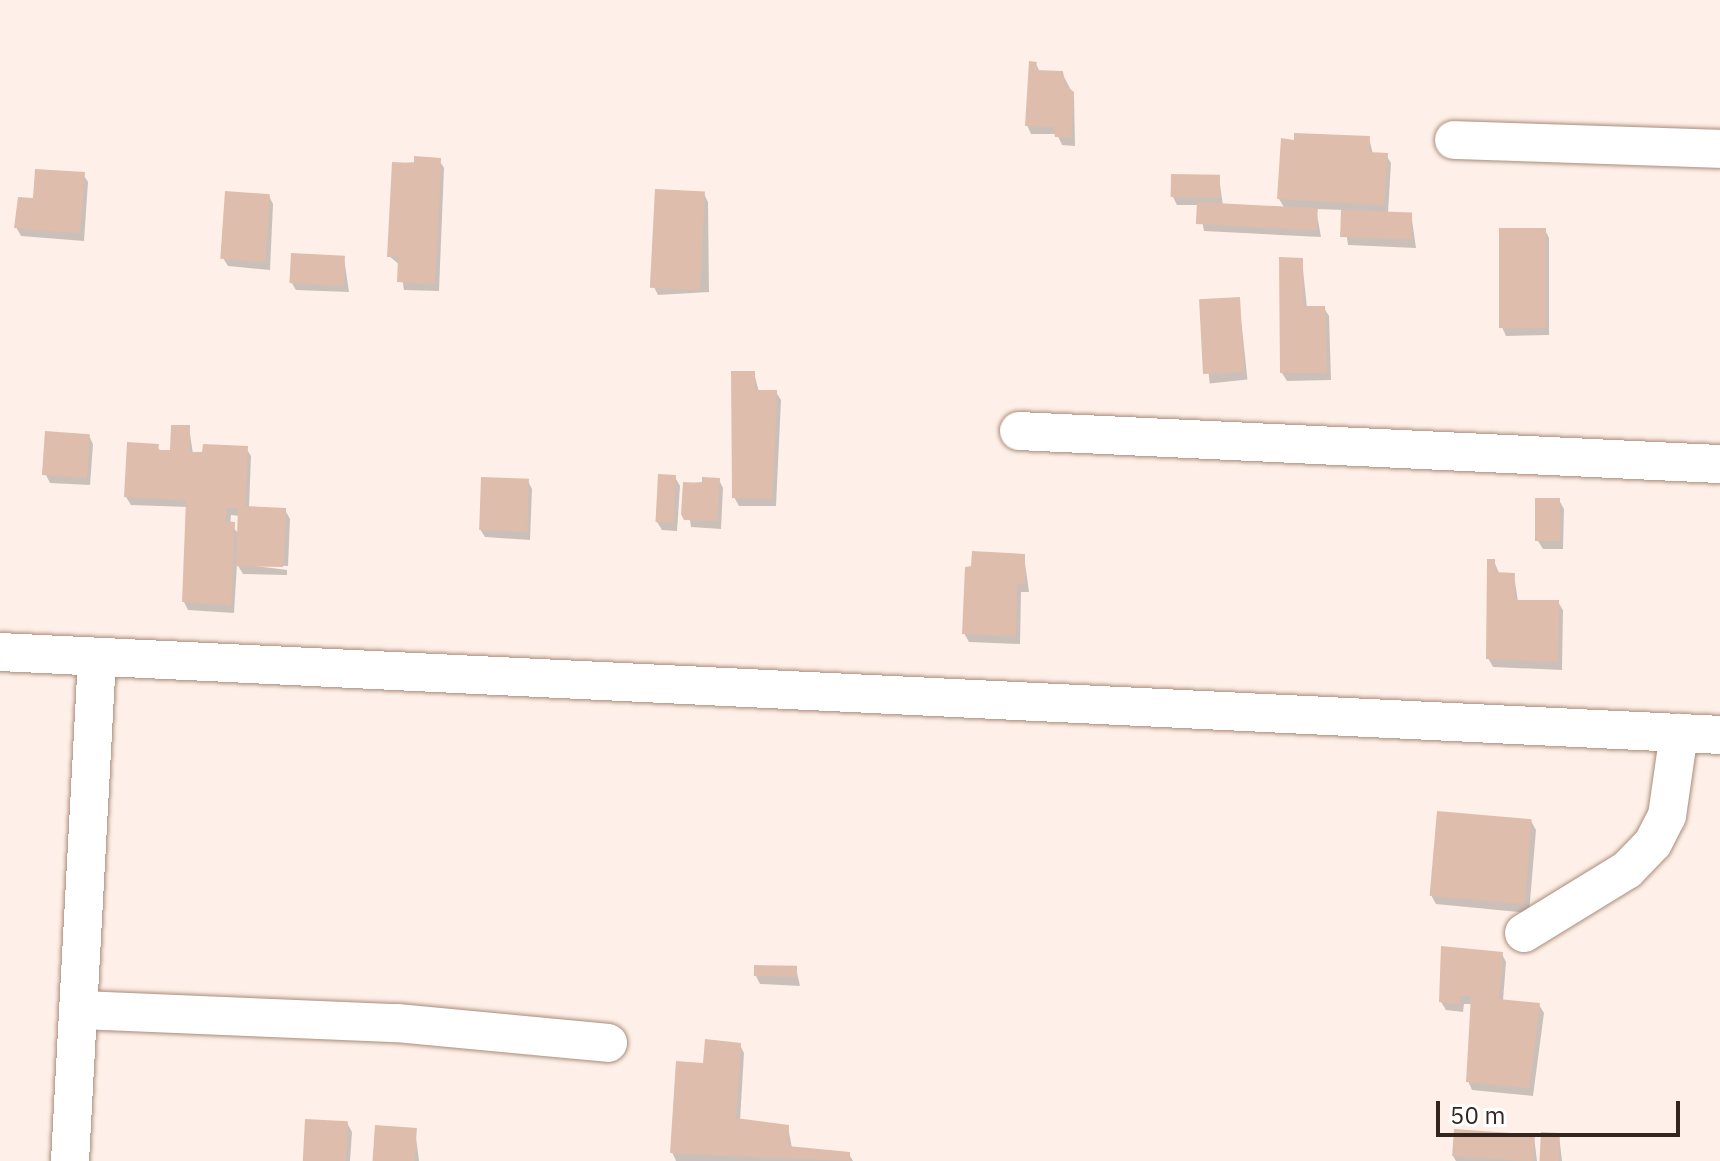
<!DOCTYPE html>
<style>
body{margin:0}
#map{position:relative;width:1720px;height:1161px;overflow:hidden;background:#fef0e8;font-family:"IBM Plex Sans",sans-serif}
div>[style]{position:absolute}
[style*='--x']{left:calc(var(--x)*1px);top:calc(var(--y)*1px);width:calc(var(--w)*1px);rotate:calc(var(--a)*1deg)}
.shadow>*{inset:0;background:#0003;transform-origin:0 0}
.building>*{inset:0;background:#dfbdac;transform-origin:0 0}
.roads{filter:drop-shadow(0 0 2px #aa8b7a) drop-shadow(0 0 2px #aa8b7a)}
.minor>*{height:38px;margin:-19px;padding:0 19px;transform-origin:19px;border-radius:19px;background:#fff}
span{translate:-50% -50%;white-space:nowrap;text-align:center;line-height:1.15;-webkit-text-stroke:7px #fff;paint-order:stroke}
.scale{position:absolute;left:1436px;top:1101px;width:244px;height:36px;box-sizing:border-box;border:4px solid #32261f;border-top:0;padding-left:10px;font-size:24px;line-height:28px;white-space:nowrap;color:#32261f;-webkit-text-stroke:6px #fff;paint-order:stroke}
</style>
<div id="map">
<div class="shadow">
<i style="clip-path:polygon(1036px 64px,1040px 72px,1062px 73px,1074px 96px,1075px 146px,1062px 145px,1057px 134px,1031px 134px,1027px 125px)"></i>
<i style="clip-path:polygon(1369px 138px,1373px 154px,1386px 155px,1391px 163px,1388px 213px,1411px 213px,1416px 248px,1348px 245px,1343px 210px,1316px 209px,1321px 237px,1204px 231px,1199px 205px,1177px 205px,1173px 197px,1219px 177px,1223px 206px,1285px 209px,1279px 199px)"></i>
<i style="clip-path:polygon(439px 160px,444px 168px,439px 291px,404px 290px,400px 265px,389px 256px,393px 164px)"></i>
<i style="clip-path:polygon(83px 174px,88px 182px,84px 241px,21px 236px,16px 227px,35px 200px)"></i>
<i style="clip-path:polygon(704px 194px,708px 202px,709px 292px,658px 295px,654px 287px)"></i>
<i style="clip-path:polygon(269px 196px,273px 204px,270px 270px,228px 266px,223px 258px)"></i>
<i style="clip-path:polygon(1545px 230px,1549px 238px,1549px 335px,1506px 336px,1502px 327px)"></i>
<i style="clip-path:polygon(344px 258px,349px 292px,296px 290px,291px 282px)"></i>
<i style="clip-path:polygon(1302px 260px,1307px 308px,1324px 308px,1329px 316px,1331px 380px,1287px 381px,1282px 373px)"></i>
<i style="left:1239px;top:299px;width:81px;height:38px;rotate:84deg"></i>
<i style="clip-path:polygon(732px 373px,754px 373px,759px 392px,776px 392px,781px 400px,776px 506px,739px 506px,734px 497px)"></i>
<i style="clip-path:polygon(evenodd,189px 427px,193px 454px,246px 448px,251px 456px,249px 508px,285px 510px,290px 519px,288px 566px,240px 564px,287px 570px,287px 575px,243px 574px,237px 564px,234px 613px,188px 610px,184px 602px,188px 507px,131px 505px,126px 497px,157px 446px,161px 452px,172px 452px,189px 427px,231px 515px,240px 516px,239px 534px,230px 524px,231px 515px)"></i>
<i style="clip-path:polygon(89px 436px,93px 444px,90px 485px,50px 483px,46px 475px)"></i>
<i style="clip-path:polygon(675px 477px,680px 486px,677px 531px,662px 530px,657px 522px)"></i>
<i style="clip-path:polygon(719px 480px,723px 488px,721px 529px,691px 527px,685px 484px)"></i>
<i style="clip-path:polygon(528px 481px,532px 489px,530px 540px,485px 537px,480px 529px)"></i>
<i style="clip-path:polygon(1559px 500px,1564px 509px,1563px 549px,1543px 549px,1538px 541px)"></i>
<i style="clip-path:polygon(1024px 556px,1029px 592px,1021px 592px,1020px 644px,969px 642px,964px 633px)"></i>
<i style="clip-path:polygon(1494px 561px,1499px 573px,1514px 575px,1518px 602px,1558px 602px,1563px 610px,1562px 670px,1493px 667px,1488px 658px)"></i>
<i style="clip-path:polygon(1531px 821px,1536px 830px,1529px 913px,1436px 904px,1431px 895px)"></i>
<i style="clip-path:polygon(1502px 954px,1506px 962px,1503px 1001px,1539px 1005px,1544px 1013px,1533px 1096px,1472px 1090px,1468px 1081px,1472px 1004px,1464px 1004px,1463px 1012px,1446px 1010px,1441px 1002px)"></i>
<i style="clip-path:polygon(796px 968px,800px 986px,760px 984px,756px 976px)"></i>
<i style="clip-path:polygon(740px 1045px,744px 1053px,740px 1121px,788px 1127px,792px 1148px,849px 1154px,853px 1161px,676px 1161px,672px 1152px,705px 1065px)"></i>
<i style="clip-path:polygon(347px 1123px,352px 1132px,350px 1161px,305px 1161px)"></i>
<i style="clip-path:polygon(415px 1130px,419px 1161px,375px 1161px)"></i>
<i style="clip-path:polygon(1559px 1135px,1562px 1161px,1542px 1161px)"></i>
<i style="clip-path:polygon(1534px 1136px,1537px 1161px,1456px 1161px,1453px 1156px)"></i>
</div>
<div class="building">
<i style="clip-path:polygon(1029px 61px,1037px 62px,1035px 70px,1063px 71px,1065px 85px,1074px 92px,1071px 138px,1055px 137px,1053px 127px,1025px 126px)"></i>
<i style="clip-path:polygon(1294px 133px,1370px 136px,1369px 152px,1388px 153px,1384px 205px,1277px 199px,1281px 138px,1294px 140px)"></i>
<i style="clip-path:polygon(414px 156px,441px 158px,435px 284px,397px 282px,398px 257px,387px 257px,392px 162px,414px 163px)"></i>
<i style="clip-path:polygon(35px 169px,85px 172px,80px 233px,14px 228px,18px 197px,33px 198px)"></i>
<i style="left:1171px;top:174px;width:49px;height:23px;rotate:1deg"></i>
<i style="left:655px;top:189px;width:50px;height:99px;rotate:3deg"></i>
<i style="left:225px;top:191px;width:45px;height:68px;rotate:4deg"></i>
<i style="left:1197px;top:202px;width:121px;height:22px;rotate:3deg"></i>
<i style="left:1341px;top:210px;width:71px;height:27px;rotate:2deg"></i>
<i style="left:1499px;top:228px;width:47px;height:100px"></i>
<i style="left:291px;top:253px;width:54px;height:30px;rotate:3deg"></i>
<i style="clip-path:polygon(1279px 257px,1303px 258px,1303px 306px,1325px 306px,1327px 373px,1280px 373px)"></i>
<i style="left:1240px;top:297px;width:75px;height:41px;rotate:87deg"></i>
<i style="clip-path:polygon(731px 371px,755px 371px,755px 390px,777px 390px,772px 499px,732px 498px)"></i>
<i style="clip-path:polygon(171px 425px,190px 425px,189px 452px,202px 452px,203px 444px,248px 446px,245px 506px,286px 508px,283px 567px,236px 566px,238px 508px,227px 508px,225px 521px,235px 522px,231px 605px,182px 602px,186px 500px,124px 497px,127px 442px,159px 444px,158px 450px,170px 450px)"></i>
<i style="left:45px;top:431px;width:45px;height:44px;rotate:4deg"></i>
<i style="left:658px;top:474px;width:18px;height:48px;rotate:3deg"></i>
<i style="left:481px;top:477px;width:48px;height:53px;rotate:2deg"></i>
<i style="clip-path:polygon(702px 477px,720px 478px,717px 521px,684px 520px,681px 514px,683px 482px,702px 483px)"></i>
<i style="left:1535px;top:498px;width:25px;height:43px"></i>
<i style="clip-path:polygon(972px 551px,1025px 554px,1025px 585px,1017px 584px,1016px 636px,962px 634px,965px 567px,971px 566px)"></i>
<i style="clip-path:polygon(1487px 559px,1495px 559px,1495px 572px,1515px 573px,1514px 600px,1559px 600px,1558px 662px,1486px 659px)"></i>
<i style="left:1437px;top:811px;width:95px;height:85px;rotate:5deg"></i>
<i style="clip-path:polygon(1441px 946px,1503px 952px,1499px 999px,1540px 1003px,1529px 1088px,1466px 1082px,1471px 996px,1460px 996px,1459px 1004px,1439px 1002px)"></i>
<i style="left:754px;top:965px;width:43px;height:11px;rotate:1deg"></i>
<i style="clip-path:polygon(705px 1039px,741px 1043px,736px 1118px,789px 1125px,788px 1146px,850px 1152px,850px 1161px,670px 1153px,676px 1061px,703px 1063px)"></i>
<i style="left:305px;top:1119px;width:43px;height:42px;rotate:3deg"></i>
<i style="left:375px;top:1125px;width:42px;height:36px;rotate:4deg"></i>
<i style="left:1454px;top:1129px;width:81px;height:27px;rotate:4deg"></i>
<i style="left:1541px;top:1132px;width:19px;height:29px;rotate:3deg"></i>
</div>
<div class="roads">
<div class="minor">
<i style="--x:1454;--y:140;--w:266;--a:1.9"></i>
<i style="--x:1019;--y:431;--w:702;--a:2.7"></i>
<i style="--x:0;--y:652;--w:1722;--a:2.76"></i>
<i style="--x:1524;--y:933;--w:121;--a:-31.5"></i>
<i style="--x:1627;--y:870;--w:37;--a:-46"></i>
<i style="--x:1653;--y:843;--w:30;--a:-63"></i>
<i style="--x:1667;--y:816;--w:84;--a:-81.8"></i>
<i style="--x:81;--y:1010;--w:316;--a:2.4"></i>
<i style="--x:397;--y:1023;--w:212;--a:5.4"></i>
<i style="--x:70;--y:1161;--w:504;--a:-86.93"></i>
</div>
</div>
<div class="scale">50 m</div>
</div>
